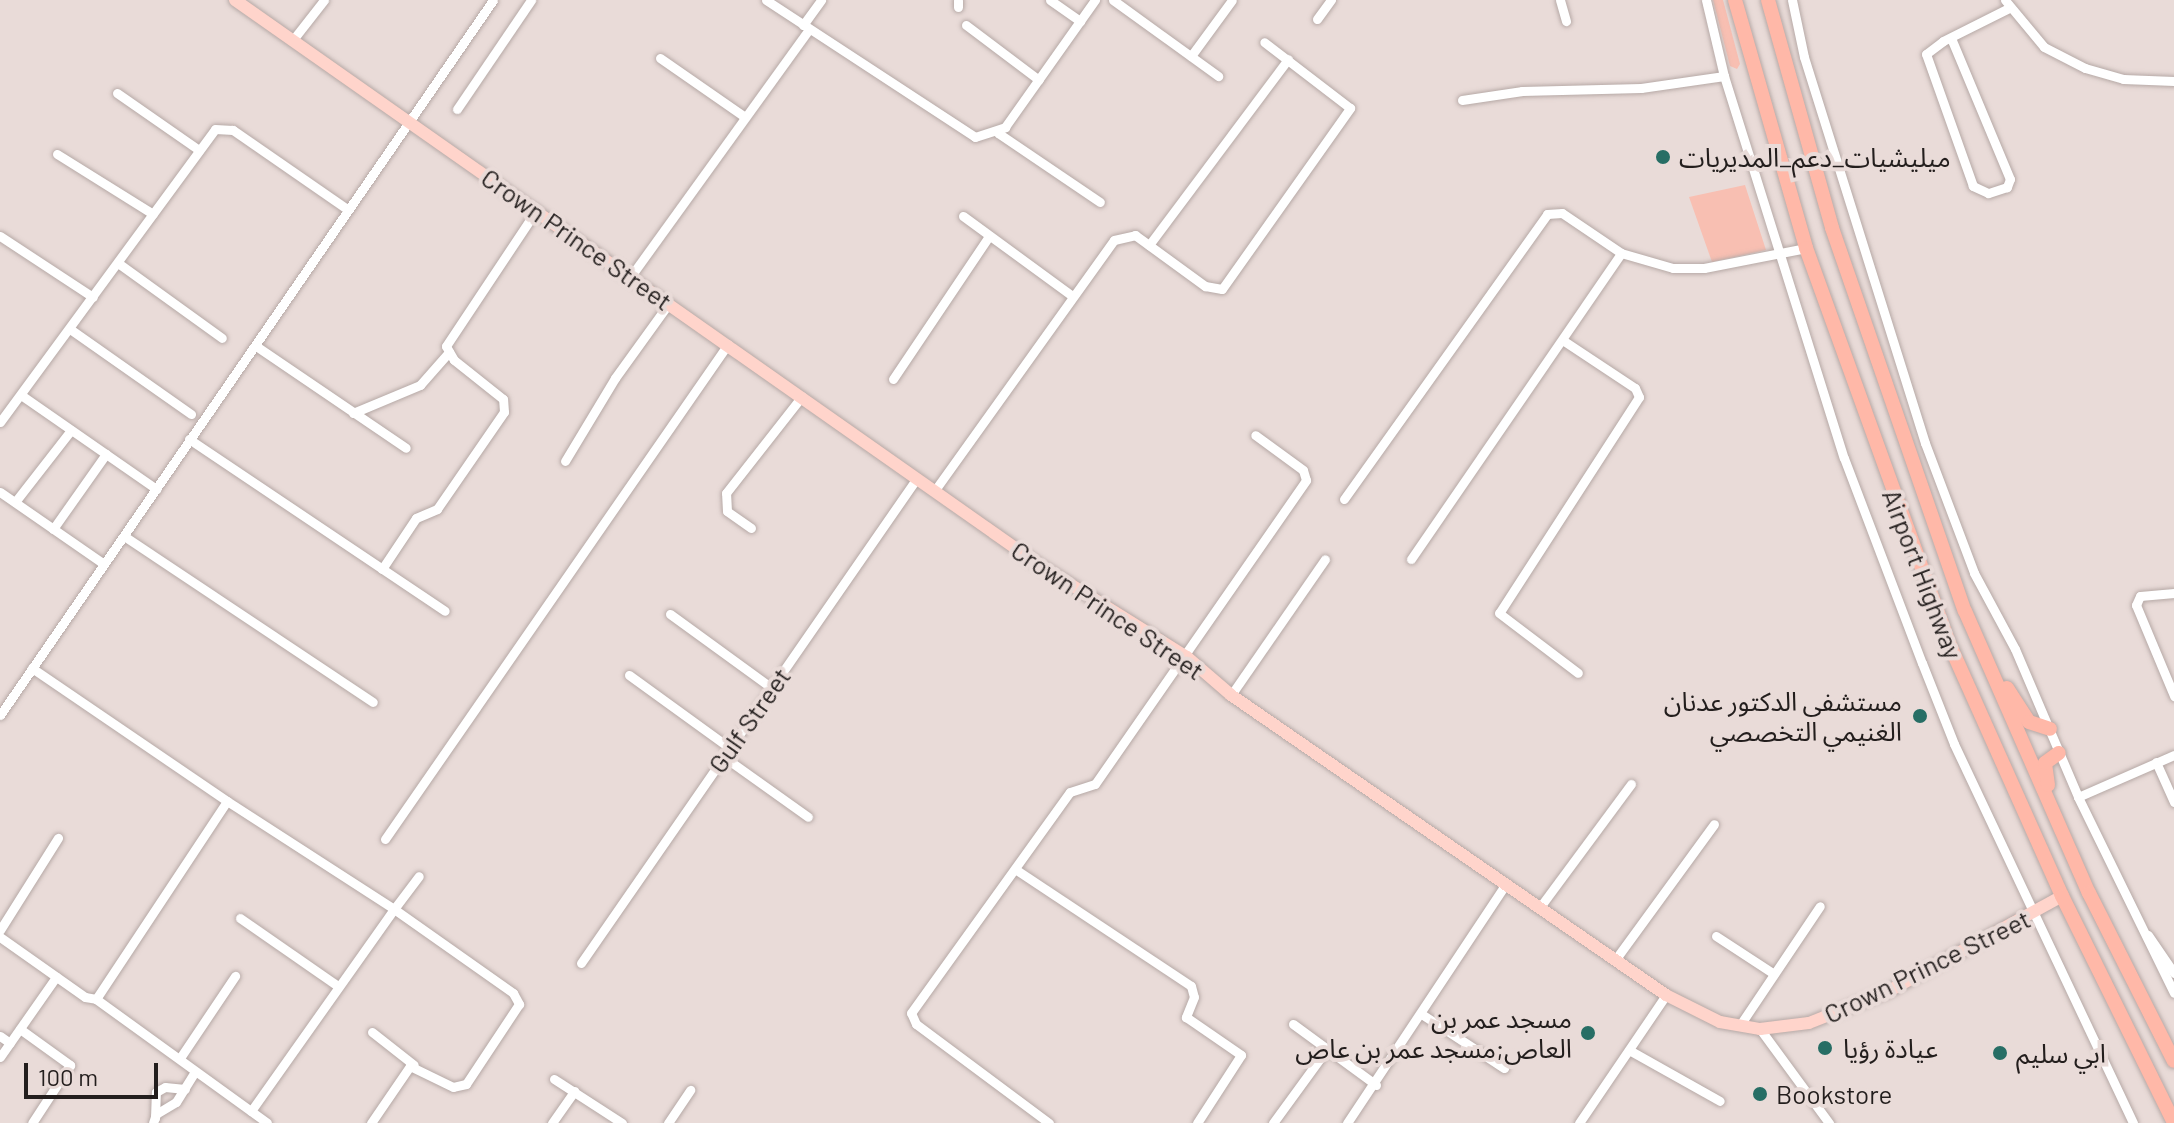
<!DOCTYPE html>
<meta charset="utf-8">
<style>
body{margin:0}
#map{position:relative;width:2174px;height:1123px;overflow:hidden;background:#e9dbd8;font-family:Barlow,"Noto Sans Arabic",sans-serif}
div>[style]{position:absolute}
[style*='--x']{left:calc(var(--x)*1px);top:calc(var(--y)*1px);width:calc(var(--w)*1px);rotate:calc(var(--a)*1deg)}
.green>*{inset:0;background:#f8bfb2}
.roads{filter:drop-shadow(0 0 2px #b6a9a6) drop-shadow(0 0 2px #b6a9a6)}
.minor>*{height:9px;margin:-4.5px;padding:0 4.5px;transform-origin:4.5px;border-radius:4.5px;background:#fff}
.major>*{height:12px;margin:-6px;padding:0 6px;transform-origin:6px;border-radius:6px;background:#ffd4cb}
.highway>*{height:14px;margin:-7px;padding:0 7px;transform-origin:7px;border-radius:7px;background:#ffb8a8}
.dots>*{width:22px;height:22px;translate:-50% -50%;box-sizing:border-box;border:4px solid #e9dbd8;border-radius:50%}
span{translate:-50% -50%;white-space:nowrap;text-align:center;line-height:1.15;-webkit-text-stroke:8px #e9dbd8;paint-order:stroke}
.poi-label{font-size:26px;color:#231e1d}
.left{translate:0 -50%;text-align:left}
.right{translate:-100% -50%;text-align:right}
.street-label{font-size:26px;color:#231e1d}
.scale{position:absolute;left:24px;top:1063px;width:134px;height:36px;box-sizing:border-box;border:4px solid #231e1d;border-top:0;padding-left:10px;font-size:24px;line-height:28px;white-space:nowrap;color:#231e1d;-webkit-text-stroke:6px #e9dbd8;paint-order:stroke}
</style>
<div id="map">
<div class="green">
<i style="clip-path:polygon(1713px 0,1723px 0,1740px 64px,1737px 69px,1730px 66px)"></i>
<i style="clip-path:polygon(1745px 185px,1766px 250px,1712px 262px,1689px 197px)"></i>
</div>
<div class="roads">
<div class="minor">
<i style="--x:766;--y:0;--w:250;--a:33.2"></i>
<i style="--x:975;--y:137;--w:32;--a:-18"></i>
<i style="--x:1005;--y:127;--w:156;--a:-54.7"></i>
<i style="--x:958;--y:0;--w:7;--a:90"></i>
<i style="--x:1050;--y:0;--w:37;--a:35"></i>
<i style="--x:1113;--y:0;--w:130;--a:35.9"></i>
<i style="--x:1560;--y:0;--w:22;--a:74"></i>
<i style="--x:1706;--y:0;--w:78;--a:76.7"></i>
<i style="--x:1724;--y:76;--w:400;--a:72.6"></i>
<i style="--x:1844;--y:458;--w:219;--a:69.2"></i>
<i style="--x:1922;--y:663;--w:87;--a:68.4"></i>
<i style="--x:1954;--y:744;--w:419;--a:64.7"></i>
<i style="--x:1792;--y:0;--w:58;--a:78.1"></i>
<i style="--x:1804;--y:57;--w:405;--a:72.6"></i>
<i style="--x:1925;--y:443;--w:139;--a:69.3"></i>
<i style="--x:1974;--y:573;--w:86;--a:61.7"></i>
<i style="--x:2015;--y:649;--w:161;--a:66.9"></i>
<i style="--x:2078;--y:797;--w:218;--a:63.9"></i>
<i style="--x:2005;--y:0;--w:61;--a:50.3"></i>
<i style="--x:2044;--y:47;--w:46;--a:27.1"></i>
<i style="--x:2085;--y:68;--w:40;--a:16"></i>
<i style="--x:2123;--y:79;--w:51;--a:2.2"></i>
<i style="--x:1317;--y:19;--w:24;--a:-54"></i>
<i style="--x:803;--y:25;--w:31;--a:-54"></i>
<i style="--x:966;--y:25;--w:91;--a:37"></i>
<i style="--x:1951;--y:38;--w:153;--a:67.3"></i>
<i style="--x:2010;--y:179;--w:9;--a:111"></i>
<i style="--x:2007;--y:187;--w:20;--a:162"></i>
<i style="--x:1988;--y:193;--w:17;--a:-155"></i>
<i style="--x:1973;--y:186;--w:140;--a:-109.6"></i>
<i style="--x:1926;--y:54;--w:21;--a:-37"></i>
<i style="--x:1943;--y:41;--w:74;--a:-26.6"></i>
<i style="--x:292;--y:41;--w:52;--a:-52"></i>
<i style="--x:1191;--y:56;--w:69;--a:-53.8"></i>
<i style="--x:660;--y:58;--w:103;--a:34.8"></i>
<i style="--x:117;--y:93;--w:100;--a:34.8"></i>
<i style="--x:1462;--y:100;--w:61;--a:-8.5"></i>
<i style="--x:1522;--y:91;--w:119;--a:-1.4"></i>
<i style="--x:1641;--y:88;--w:84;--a:-8.2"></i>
<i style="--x:457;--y:109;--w:132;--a:-55.8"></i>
<i style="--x:998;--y:133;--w:123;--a:34.1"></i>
<i style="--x:57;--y:154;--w:113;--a:32"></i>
<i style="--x:963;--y:216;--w:134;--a:36.2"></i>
<i style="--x:0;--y:236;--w:111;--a:33.3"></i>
<i style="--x:1149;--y:245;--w:232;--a:-53.2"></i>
<i style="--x:118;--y:263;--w:128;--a:35.8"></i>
<i style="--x:631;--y:276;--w:304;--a:-54.2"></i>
<i style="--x:70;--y:329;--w:148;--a:35.1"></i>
<i style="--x:1564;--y:341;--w:85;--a:33.5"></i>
<i style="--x:1635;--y:388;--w:10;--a:66"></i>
<i style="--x:1639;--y:397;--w:257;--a:122.9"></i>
<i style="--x:1499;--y:613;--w:99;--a:37.2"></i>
<i style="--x:256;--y:346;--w:181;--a:34.2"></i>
<i style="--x:893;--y:379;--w:172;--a:-56.1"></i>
<i style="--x:21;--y:395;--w:165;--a:34.8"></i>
<i style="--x:353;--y:413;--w:73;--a:-22.7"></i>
<i style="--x:420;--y:385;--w:44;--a:-48.7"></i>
<i style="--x:0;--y:422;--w:363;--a:-53.7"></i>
<i style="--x:215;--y:129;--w:18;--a:3"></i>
<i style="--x:233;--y:130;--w:139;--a:34.7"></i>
<i style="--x:189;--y:439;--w:308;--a:33.9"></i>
<i style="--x:565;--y:461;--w:97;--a:-58.9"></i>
<i style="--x:615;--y:378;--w:92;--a:-54.2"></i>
<i style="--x:935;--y:490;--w:307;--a:-54.4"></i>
<i style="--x:1114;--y:240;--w:22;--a:-13"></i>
<i style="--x:1135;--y:235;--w:87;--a:36.1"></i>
<i style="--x:1205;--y:286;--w:17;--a:10"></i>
<i style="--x:1222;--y:289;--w:222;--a:-54.7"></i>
<i style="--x:1350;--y:108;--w:108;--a:-142.5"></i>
<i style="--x:0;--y:492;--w:126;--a:34.7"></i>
<i style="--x:1344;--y:499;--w:350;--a:-54.5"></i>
<i style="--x:1547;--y:214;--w:15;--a:-4"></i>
<i style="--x:1562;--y:213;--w:71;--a:34.1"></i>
<i style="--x:1621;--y:253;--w:54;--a:16.1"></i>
<i style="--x:1673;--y:268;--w:31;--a:0"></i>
<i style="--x:1704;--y:268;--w:104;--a:-11.1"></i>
<i style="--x:15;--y:502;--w:91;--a:-52.1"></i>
<i style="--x:751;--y:528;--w:29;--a:-145"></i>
<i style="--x:727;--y:511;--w:18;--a:-93"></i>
<i style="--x:726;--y:493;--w:123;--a:-51.9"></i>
<i style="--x:53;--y:529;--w:92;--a:-54.8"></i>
<i style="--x:124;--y:536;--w:299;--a:33.7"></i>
<i style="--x:1411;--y:559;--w:371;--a:-55.5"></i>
<i style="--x:382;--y:569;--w:61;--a:-56.3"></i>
<i style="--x:416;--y:518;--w:23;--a:-23"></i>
<i style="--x:437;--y:509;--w:118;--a:-55.4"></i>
<i style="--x:504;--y:412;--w:13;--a:-94"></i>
<i style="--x:503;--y:399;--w:63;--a:-141.5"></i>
<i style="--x:454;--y:360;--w:16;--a:-120"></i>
<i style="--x:446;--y:346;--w:164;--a:-56.4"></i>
<i style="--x:2174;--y:593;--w:34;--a:175"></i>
<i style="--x:2140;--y:596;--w:10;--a:114"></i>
<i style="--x:2136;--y:605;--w:99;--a:67.3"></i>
<i style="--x:670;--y:614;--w:126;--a:36"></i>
<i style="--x:32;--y:668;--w:236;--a:34.3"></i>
<i style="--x:629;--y:675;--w:125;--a:35.9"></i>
<i style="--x:1231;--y:695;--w:165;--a:-55.3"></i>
<i style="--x:0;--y:715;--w:868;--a:-55.41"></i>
<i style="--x:724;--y:757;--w:103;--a:35.5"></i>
<i style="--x:2156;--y:762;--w:44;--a:65.8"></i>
<i style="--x:2078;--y:797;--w:105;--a:-23.6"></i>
<i style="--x:385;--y:839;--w:602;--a:-55.28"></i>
<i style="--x:1015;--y:869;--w:211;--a:33.6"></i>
<i style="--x:1191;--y:986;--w:11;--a:75"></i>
<i style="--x:1194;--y:997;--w:22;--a:112"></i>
<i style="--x:1186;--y:1017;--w:67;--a:34.6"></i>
<i style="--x:1241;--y:1055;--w:81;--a:122.9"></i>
<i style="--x:1540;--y:907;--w:153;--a:-53.5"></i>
<i style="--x:240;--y:918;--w:119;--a:34.8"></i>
<i style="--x:0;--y:930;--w:109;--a:-57.8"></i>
<i style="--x:2148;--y:935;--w:46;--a:55.6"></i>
<i style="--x:1716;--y:936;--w:69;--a:33.2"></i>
<i style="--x:0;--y:937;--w:104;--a:35.2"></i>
<i style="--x:85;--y:997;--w:11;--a:10"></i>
<i style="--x:96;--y:999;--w:211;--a:35.9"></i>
<i style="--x:1615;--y:960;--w:168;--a:-53.9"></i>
<i style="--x:581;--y:963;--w:590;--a:-55.29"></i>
<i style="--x:96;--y:999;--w:237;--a:-56.5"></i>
<i style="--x:227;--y:801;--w:199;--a:32.9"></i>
<i style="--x:394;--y:909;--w:41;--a:-52.9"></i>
<i style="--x:1423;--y:1015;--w:97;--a:33.2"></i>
<i style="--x:1293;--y:1024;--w:103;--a:36.3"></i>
<i style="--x:1740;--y:1025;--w:143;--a:-56.1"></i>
<i style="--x:20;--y:1029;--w:62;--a:35.8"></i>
<i style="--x:70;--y:1065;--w:69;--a:123.2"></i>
<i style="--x:1760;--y:1029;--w:117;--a:53.7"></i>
<i style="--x:372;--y:1032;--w:53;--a:38.2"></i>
<i style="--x:0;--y:1036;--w:12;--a:35"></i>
<i style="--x:1629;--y:1050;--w:104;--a:29.3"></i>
<i style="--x:0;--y:1057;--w:98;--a:-55"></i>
<i style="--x:180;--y:1058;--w:99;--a:-56.1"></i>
<i style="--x:554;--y:1079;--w:81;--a:32.9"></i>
<i style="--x:251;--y:1111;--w:247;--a:-54.7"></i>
<i style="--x:394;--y:909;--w:146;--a:35.2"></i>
<i style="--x:513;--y:993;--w:13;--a:61"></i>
<i style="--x:519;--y:1004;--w:96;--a:123.5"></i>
<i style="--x:466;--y:1084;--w:13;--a:167"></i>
<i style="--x:453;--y:1087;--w:48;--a:-154"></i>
<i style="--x:410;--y:1066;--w:69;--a:124.4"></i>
<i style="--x:155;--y:1118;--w:26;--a:-88"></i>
<i style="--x:156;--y:1092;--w:10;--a:-29"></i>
<i style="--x:165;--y:1087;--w:20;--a:6"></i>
<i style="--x:153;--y:1123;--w:9;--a:-72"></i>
<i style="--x:156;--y:1114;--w:23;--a:-31"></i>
<i style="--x:176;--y:1102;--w:36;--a:-58"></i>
<i style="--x:552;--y:1123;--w:39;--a:-55"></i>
<i style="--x:668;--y:1123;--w:40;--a:-56"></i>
<i style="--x:1049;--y:1123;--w:166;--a:-143.3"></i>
<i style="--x:916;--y:1024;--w:12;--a:-114"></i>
<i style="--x:911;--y:1013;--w:272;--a:-54.3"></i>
<i style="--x:1070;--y:792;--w:26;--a:-18"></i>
<i style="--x:1095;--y:784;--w:370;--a:-55.2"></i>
<i style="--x:1306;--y:480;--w:10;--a:-107"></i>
<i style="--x:1303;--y:470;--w:59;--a:-143.9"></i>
<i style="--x:1273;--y:1123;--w:92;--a:-53.9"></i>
<i style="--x:1347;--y:1123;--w:286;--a:-56.4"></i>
<i style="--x:1579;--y:1123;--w:155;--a:-55.8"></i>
</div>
<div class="major">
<i style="--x:235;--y:0;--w:981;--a:35.08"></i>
<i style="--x:1038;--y:564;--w:176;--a:32"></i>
<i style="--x:1187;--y:657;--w:58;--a:40.8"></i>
<i style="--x:1231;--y:695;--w:528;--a:34.59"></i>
<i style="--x:1666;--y:995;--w:60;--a:26.6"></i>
<i style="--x:1720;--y:1022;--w:41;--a:9.9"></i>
<i style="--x:1760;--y:1029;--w:49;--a:-7"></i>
<i style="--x:1809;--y:1023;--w:84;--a:-21.7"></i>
<i style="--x:1887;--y:992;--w:200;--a:-28.7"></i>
</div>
<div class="highway">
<i style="--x:1735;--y:0;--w:258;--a:74"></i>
<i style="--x:1806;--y:248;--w:418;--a:70.1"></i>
<i style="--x:1948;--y:641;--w:279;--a:65.9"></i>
<i style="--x:2062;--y:896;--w:253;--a:63.7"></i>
<i style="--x:1768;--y:0;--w:237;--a:74.3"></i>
<i style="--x:1832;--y:228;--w:405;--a:70.9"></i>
<i style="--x:1965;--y:611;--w:308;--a:66.3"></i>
<i style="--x:2089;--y:893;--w:188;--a:63.2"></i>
<i style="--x:2007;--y:688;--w:40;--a:57.1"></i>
<i style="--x:2029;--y:722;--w:22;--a:18"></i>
<i style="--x:2048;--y:785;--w:22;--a:-98"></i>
<i style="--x:2045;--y:763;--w:17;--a:-36"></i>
</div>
</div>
<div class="dots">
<i style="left:1663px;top:157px;background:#276e65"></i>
<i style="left:1920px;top:716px;background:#276e65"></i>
<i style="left:1588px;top:1033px;background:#276e65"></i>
<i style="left:1825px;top:1048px;background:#276e65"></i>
<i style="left:2000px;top:1053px;background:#276e65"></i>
<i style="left:1760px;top:1094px;background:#276e65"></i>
</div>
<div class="poi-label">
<span class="left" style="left:1679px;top:157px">ميليشيات_دعم_المديريات</span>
<span class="right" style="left:1902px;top:716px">مستشفي الدكتور عدنان<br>الغنيمي التخصصي</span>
<span class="right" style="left:1572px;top:1033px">مسجد عمر بن<br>العاص;مسجد عمر بن عاص</span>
<span class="left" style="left:1843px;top:1048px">عيادة رؤيا</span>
<span class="left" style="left:2016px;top:1053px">ابي سليم</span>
<span class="left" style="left:1776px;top:1094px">Bookstore</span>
</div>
<div class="street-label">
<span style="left:577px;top:239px;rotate:35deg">Crown Prince Street</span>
<span style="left:1923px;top:574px;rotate:69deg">Airport Highway</span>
<span style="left:1108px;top:610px;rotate:34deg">Crown Prince Street</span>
<span style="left:749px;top:720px;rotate:-55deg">Gulf Street</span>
<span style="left:1927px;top:966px;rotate:-26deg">Crown Prince Street</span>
</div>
<div class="scale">100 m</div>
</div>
